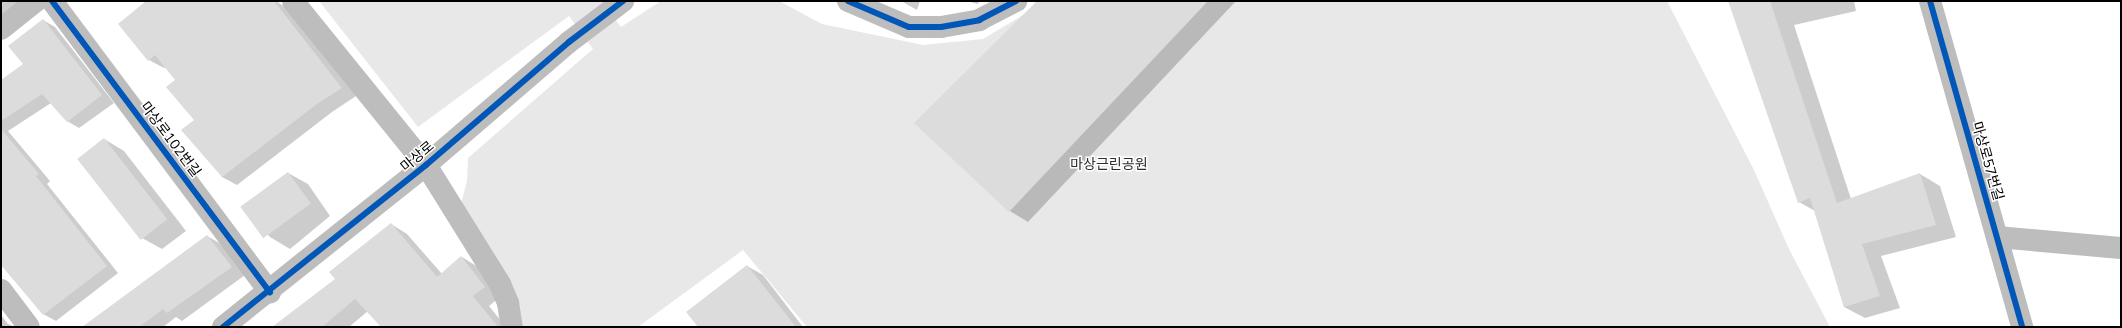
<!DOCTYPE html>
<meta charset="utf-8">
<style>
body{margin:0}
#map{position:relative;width:2122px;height:328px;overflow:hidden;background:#fff;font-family:Mulish,"Noto Sans KR",sans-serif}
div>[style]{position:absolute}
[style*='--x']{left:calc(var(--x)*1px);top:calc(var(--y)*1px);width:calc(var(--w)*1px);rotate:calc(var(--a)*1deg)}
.green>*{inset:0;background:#e8e8e8}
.shadow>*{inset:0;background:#0003}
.building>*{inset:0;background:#dcdcdc;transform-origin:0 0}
.minor>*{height:22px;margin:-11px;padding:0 11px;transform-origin:11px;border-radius:11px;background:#bdbdbd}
.tertiary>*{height:22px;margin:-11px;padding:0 11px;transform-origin:11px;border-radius:11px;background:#bdbdbd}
.cycleway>*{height:6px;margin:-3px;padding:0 3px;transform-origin:3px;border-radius:3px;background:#0057b8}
span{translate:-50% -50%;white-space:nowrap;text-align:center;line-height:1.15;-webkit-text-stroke:3px #fff;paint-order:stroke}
.street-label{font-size:14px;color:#000}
.park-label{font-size:14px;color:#2d2d2d}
.frame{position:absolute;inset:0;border:2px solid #000;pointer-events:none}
</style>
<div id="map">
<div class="green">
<i style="clip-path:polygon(319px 1px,602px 1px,621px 27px,661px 1px,779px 1px,822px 24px,923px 45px,983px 39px,1028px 12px,1039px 1px,1667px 1px,1754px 170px,1789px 249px,1830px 327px,807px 327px,743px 250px,638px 327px,520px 327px,461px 204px,467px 181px,468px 158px,593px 49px,569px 16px,418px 127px)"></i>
</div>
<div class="shadow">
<i style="clip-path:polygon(1px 1px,36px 1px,1px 29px)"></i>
<i style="clip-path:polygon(148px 1px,276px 1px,289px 10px,356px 96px,332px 112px,237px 185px,222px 177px,176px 80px,166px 67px,164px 68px,149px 60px)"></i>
<i style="clip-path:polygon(901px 1px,920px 1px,917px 10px)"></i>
<i style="clip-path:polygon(966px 1px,979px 1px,978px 4px)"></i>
<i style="clip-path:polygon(1038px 1px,1236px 1px,1028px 222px,1010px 211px,916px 123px)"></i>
<i style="clip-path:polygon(1729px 1px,1854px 1px,1856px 11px,1794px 25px,1851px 199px,1920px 174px,1940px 186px,1956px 237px,1881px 256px,1900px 308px,1865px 318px,1844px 307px,1815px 211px,1799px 202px)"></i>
<i style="clip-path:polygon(43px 20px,55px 27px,114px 103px,79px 128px,67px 121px,51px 103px,8px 131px,50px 181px,47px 184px,118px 273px,56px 321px,43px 314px,1px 263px,1px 81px,24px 64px)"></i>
<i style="clip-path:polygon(104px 139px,124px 151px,186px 231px,162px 249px,142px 238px)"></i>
<i style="clip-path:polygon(288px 173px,308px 184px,330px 216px,290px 249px,270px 237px,243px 208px)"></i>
<i style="clip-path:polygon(391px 224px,407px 234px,442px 274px,462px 257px,478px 267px,501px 296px,489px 306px,506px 327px,382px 327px,368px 311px,349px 327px,273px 327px,337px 279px)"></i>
<i style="clip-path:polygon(207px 236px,221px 244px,245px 275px,182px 321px,176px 317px,163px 327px,84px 327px)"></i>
<i style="clip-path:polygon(747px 266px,763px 275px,803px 327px,699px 327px)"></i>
<i style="clip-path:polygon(1px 315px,8px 324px,16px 327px,1px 327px)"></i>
</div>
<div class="building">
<i style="clip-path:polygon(146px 1px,274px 1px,342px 88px,317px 104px,222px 177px,181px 130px,194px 120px,166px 87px,175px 80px,155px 55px,148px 61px,118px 24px)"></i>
<i style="clip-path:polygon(1037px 1px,1208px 1px,1009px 212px,914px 123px)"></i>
<i style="clip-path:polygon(1728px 1px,1770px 1px,1837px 203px,1920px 173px,1936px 225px,1862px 244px,1880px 296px,1844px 307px,1810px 198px,1798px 203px)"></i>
<i style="clip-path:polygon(43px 19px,102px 95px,67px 122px,42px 94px,1px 121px,1px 80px,23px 64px,8px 46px)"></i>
<i style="clip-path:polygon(1px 129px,39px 174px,36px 176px,107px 266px,43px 315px,1px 265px)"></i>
<i style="left:104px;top:138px;width:103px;height:34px;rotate:52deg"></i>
<i style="left:288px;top:172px;width:39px;height:59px;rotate:54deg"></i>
<i style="clip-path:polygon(391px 223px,437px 277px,461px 256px,485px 287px,473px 296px,498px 327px,381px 327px,355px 299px,322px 327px,272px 327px,335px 279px,329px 272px)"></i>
<i style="clip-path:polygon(207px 235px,232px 267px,167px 313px,163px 309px,139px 327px,82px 327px)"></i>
<i style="clip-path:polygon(747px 265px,796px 327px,698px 327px,686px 312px)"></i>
</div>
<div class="minor">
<i style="--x:52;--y:1;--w:364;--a:53.2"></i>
<i style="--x:293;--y:1;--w:211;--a:51"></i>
<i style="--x:426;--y:165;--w:140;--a:58.1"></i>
<i style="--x:500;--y:284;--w:21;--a:67"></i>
<i style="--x:508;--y:303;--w:24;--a:81"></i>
<i style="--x:848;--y:1;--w:66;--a:23.1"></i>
<i style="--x:909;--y:27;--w:32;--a:0"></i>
<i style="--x:941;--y:27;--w:39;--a:-10"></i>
<i style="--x:979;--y:20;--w:42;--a:-27.2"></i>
<i style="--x:1930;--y:1;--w:339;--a:74.2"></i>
<i style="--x:1;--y:29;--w:45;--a:-38.7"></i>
<i style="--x:1997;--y:237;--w:124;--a:5.1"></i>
<i style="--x:1;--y:290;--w:46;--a:52.9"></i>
</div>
<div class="tertiary">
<i style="--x:223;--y:327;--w:260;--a:-38.6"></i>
<i style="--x:426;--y:165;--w:189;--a:-40.7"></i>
<i style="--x:569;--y:42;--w:68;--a:-37.2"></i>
</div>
<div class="cycleway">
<i style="--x:52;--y:1;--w:364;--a:53.2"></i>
<i style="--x:848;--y:1;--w:66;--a:23.1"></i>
<i style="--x:909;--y:27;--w:32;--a:0"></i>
<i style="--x:941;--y:27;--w:39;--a:-10"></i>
<i style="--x:979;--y:20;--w:42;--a:-27.2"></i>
<i style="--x:1930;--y:1;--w:339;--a:74.2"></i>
<i style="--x:223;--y:327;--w:260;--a:-38.6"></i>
<i style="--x:426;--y:165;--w:189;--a:-40.7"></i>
<i style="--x:569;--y:42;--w:68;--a:-37.2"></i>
</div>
<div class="street-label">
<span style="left:171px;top:139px;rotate:53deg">마상로102번길</span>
<span style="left:417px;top:156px;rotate:-40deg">마상로</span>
<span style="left:1988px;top:161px;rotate:74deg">마상로57번길</span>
</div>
<div class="park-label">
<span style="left:1109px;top:164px">마상근린공원</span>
</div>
<div class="frame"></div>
</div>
